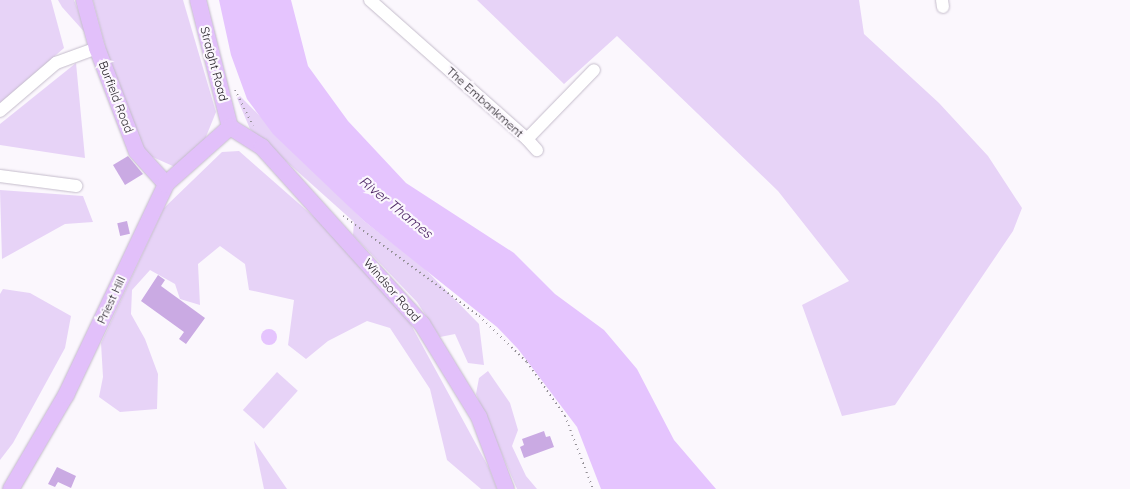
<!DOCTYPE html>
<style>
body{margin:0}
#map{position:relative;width:1130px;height:489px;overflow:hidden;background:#fbf7fd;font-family:Quicksand,sans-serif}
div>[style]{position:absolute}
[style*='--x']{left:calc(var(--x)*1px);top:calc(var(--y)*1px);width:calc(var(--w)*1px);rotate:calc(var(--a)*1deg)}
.green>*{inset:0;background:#e7d3f7;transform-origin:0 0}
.water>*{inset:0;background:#e5c4fe}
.round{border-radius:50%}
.building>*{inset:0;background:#caaae3;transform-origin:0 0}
.path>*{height:2px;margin-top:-1px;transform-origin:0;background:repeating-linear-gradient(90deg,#949096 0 1px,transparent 0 5px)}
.roads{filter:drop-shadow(0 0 1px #c4bccb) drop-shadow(0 0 1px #c4bccb)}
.minor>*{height:12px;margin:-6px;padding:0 6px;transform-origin:6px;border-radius:6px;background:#fff}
.major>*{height:16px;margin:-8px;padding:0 8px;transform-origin:8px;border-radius:8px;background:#e2c0fa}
span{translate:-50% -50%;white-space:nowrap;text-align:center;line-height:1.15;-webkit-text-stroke:4.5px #fbf7fd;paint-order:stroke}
.street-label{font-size:12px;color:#1c181e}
.water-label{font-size:14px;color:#481f61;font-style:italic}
</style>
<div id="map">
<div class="green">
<i style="clip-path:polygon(0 0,51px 0,64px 48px,0 104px)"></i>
<i style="clip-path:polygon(58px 0,74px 0,88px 36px,62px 7px)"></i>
<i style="clip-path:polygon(93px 0,183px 0,216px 112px,203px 144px,175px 167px,146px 154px,108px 56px)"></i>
<i style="clip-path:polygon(477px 0,859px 0,864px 34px,939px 103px,988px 156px,1022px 208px,1013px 231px,895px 405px,842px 416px,802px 305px,849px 281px,778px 191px,617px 36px,564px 84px)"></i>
<i style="clip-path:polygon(76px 63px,85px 158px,0 145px,0 124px)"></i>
<i style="clip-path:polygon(240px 96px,364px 221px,422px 266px,479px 324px,484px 365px,468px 363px,455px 334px,440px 337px,417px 302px,353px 235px,354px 222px,250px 129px,237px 98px)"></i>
<i style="clip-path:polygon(239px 151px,321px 223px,409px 321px,489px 468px,497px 489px,481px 489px,447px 460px,430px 389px,390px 328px,367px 321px,328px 341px,306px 359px,288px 345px,294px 300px,249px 290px,245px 264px,220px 246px,198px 264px,200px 305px,180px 299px,175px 284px,150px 270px,132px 290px,131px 314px,145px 339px,158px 374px,157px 409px,120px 412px,99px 397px,103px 377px,101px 343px,164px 208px,222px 152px)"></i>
<i style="clip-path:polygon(0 190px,83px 196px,93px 222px,65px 224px,2px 259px)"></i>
<i style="clip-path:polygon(3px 289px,30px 293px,71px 316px,65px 348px,13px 443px,0 460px,0 294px)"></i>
<i style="clip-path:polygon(488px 371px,510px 403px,518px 430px,512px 446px,526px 476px,537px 489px,517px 489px,476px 394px,479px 378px)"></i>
<i style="left:277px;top:372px;width:28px;height:51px;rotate:42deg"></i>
<i style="clip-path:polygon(254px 441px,287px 489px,264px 489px)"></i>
</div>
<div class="water">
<i style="clip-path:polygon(219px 0,291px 0,308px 66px,348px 121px,406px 183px,514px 253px,555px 294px,604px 330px,637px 369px,674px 440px,716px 489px,601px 489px,577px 427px,518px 349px,497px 327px,364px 221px,273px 134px,247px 99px,231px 55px)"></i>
<i class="round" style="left:261px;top:329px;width:16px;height:16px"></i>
</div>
<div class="building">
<i style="clip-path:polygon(128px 156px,143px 174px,125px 185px,113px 165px)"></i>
<i style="left:127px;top:221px;width:13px;height:10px;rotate:77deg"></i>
<i style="clip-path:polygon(158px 275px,165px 280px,161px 286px,205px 318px,186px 344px,179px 339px,184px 332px,141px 301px)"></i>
<i style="clip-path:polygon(544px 431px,546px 437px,550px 436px,554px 447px,524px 458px,520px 447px,524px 445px,522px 439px)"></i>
<i style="clip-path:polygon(57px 467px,76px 476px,71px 488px,58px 482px,55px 487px,48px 484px)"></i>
</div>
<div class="path">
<i style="--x:235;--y:90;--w:40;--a:63.4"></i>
<i style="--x:343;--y:216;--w:169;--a:36.3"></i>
<i style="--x:479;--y:316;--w:66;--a:43.8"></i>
<i style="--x:527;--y:362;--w:66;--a:54.9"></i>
<i style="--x:565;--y:416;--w:78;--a:69"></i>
</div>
<div class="roads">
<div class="minor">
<i style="--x:370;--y:0;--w:210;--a:41.5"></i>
<i style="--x:527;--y:139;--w:96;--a:-45.8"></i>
<i style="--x:942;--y:0;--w:7;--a:82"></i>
<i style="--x:0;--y:111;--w:74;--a:-40.6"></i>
<i style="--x:56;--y:63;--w:44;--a:-20.1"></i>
<i style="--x:527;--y:139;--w:15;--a:48"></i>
<i style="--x:0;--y:176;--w:77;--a:7.5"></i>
</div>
<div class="major">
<i style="--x:84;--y:0;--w:50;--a:74.8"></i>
<i style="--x:97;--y:48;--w:111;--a:69"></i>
<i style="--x:137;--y:152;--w:43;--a:47.8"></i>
<i style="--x:198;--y:0;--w:131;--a:75.9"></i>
<i style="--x:230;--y:127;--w:38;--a:32"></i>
<i style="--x:262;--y:147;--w:239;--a:47.9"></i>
<i style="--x:422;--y:324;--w:109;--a:58.5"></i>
<i style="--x:479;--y:417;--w:77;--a:69.4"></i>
<i style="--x:11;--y:489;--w:109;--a:-59.7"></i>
<i style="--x:66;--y:395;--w:233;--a:-64.6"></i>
<i style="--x:166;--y:184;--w:86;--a:-41.7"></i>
</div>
</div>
<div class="street-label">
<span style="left:214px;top:64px;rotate:75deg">Straight Road</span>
<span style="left:116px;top:97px;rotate:69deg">Burfield Road</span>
<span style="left:485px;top:102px;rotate:42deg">The Embankment</span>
<span style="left:392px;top:290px;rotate:49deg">Windsor Road</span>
<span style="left:111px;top:300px;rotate:-65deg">Priest Hill</span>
</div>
<div class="water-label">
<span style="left:396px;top:207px;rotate:39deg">River Thames</span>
</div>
</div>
